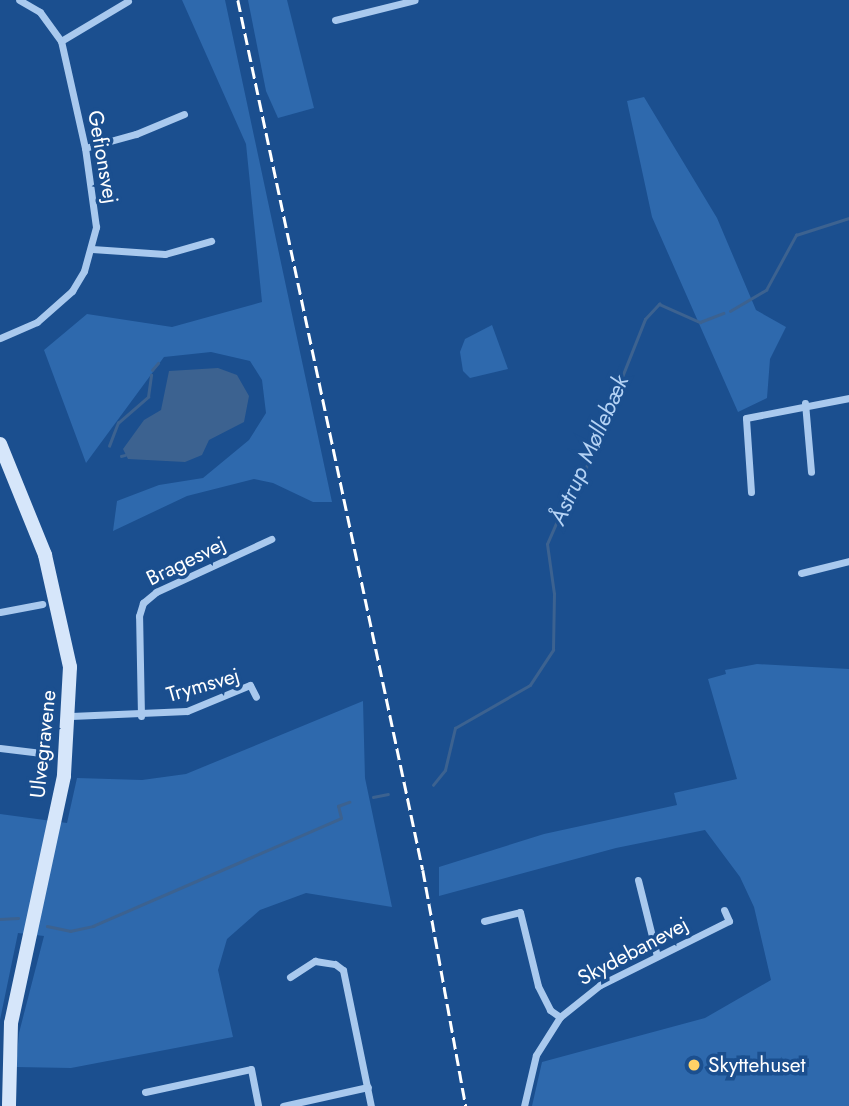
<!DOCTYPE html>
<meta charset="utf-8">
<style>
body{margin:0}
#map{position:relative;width:849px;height:1106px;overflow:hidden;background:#1b4f8f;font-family:Jost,sans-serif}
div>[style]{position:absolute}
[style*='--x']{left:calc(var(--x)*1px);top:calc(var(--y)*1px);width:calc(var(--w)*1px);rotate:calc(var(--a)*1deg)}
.green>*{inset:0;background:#2e69ad}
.water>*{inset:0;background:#3c6290}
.stream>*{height:2.5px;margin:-1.25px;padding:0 1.25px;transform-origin:1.25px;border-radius:1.25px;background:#3c6290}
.street>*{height:7px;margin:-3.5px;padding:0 3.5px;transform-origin:3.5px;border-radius:3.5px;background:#a9c9ee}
.secondary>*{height:14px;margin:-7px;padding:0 7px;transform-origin:7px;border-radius:7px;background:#d6e6fa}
.rail>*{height:2.5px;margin-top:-1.25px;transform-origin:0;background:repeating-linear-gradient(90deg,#fff 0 12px,transparent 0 17px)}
.dots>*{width:19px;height:19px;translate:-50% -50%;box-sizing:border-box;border:4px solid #1b4f8f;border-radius:50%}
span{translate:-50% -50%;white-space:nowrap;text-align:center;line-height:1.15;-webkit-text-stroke:7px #1b4f8f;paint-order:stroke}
.street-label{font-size:21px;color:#fff}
.poi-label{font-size:21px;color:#fff}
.left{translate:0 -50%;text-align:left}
.water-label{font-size:23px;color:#b5d3f5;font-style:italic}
</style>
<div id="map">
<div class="green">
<i style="clip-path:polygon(182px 0,225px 0,332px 502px,313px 502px,273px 483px,254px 479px,187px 496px,113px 531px,117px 501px,159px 485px,203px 478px,249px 440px,266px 413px,262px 380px,250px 361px,211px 352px,164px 357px,86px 463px,44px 350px,87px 314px,172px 327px,262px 302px,246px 144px)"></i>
<i style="clip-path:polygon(248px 0,287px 0,314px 108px,278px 118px,266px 91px)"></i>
<i style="clip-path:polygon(644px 97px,717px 218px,756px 310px,786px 327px,770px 359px,767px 398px,738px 412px,652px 217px,627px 101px)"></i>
<i style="clip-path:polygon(492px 325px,508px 369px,470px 378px,463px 371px,460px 352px,465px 339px)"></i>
<i style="clip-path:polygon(757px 664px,849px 669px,849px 1106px,532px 1106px,542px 1062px,705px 1018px,771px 980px,754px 907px,740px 877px,705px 830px,616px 848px,439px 896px,439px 867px,544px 834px,677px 805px,674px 793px,737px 779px,708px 679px,726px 674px,725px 670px)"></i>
<i style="clip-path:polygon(363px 701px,365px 778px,392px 907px,306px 893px,260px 910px,227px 939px,218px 970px,233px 1037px,71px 1068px,16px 1067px,19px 1033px,44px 936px,18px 933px,0 1020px,0 814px,67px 823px,77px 778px,142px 780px,186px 774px)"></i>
</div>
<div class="water">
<i style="clip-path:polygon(218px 368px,237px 375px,249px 396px,244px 422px,209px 440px,202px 455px,185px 462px,128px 459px,123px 449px,144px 420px,161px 410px,169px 371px)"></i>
</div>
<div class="stream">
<i style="--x:730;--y:311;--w:42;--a:-30.3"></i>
<i style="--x:766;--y:290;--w:63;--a:-61.4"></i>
<i style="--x:796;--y:235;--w:56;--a:-17.8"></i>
<i style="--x:152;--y:370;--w:9;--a:-49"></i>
<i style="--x:109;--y:446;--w:25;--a:-69"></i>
<i style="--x:118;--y:423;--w:40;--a:-41"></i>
<i style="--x:148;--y:397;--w:22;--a:-82"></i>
<i style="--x:121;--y:456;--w:4;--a:-14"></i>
<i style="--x:433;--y:785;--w:19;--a:-51"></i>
<i style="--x:445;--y:770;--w:43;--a:-76.6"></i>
<i style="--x:455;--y:728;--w:86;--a:-29.8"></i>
<i style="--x:530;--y:685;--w:42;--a:-56.7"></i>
<i style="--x:553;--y:650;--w:56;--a:-89"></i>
<i style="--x:554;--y:594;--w:50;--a:-98"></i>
<i style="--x:547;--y:544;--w:52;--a:-66.4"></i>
<i style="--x:568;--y:496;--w:21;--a:-51"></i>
<i style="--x:581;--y:480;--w:173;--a:-68.3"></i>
<i style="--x:645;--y:319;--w:21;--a:-47"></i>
<i style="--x:659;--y:304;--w:45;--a:23.7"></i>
<i style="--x:700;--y:322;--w:25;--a:-21"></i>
<i style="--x:373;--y:797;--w:15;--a:-11"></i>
<i style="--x:0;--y:919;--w:18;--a:-3"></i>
<i style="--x:47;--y:926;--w:24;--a:12"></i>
<i style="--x:70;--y:931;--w:24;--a:-12"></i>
<i style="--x:93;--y:926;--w:270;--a:-23.5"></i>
<i style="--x:341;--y:818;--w:12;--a:-104"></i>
<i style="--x:338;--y:806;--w:12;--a:-20"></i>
</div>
<div class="street">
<i style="--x:335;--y:20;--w:82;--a:-14"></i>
<i style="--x:61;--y:41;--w:78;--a:-30.8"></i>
<i style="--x:85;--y:148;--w:53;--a:-15.4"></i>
<i style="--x:136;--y:134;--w:52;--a:-22.6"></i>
<i style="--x:92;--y:249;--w:73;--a:3.9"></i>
<i style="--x:165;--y:254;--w:48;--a:-15.8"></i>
<i style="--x:0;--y:338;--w:40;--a:-23.4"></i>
<i style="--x:37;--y:322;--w:47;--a:-41.5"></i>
<i style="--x:72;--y:291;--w:23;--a:-59"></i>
<i style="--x:84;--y:271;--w:46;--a:-74.7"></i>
<i style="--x:96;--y:227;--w:80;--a:-97.9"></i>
<i style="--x:85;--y:148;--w:110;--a:-102.6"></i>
<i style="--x:61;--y:41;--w:36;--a:-126"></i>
<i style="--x:40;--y:12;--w:24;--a:-150"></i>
<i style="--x:805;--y:403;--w:69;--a:85"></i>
<i style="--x:751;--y:492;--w:74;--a:-93.9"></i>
<i style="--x:746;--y:418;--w:105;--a:-11"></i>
<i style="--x:801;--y:573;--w:49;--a:-14"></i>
<i style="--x:0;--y:612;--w:43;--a:-10.8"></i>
<i style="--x:71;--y:716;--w:116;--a:-2.5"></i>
<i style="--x:187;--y:711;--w:68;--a:-22.4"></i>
<i style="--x:250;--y:685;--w:13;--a:63"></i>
<i style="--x:141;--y:716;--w:100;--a:-91.1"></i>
<i style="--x:139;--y:616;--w:14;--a:-73"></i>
<i style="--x:143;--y:603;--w:17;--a:-40"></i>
<i style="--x:156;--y:592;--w:127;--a:-24.7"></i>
<i style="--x:0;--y:748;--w:50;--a:6.8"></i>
<i style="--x:638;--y:880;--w:78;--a:76"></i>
<i style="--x:484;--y:921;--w:37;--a:-14"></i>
<i style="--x:520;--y:912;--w:76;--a:76.3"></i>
<i style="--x:538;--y:986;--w:27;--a:63"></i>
<i style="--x:550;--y:1010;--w:12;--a:35"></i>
<i style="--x:290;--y:977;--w:30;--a:-33"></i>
<i style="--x:315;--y:961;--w:20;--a:9"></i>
<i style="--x:335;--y:964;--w:10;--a:37"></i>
<i style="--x:343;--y:970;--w:139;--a:78.4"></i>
<i style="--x:145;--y:1092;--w:108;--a:-12.2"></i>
<i style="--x:251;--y:1069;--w:38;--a:79"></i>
<i style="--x:283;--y:1106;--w:87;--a:-12.6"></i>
<i style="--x:524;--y:1106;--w:52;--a:-76.8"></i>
<i style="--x:536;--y:1055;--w:45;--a:-57.7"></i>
<i style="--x:560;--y:1017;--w:51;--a:-38.7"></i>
<i style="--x:600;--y:985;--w:144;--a:-26.4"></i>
<i style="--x:729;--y:921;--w:12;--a:-114"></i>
</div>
<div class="secondary">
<i style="--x:0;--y:444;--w:120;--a:67.9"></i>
<i style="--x:45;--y:555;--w:115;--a:77.4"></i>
<i style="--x:70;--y:667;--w:109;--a:93.2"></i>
<i style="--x:64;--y:776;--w:253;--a:102.1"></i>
<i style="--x:11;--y:1023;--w:83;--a:91.4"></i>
</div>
<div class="rail">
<i style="--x:238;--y:0;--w:889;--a:78"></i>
<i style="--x:423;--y:870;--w:240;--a:79.7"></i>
</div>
<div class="dots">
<i style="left:694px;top:1065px;background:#ffd166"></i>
</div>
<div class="street-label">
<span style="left:103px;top:157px;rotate:80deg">Gefionsvej</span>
<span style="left:186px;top:561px;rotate:-26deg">Bragesvej</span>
<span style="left:203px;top:685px;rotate:-16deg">Trymsvej</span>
<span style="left:43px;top:744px;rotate:-84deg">Ulvegravene</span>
<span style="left:633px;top:951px;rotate:-28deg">Skydebanevej</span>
</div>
<div class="poi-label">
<span class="left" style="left:708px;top:1065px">Skyttehuset</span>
</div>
<div class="water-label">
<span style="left:589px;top:450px;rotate:-66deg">Åstrup Møllebæk</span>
</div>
</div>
